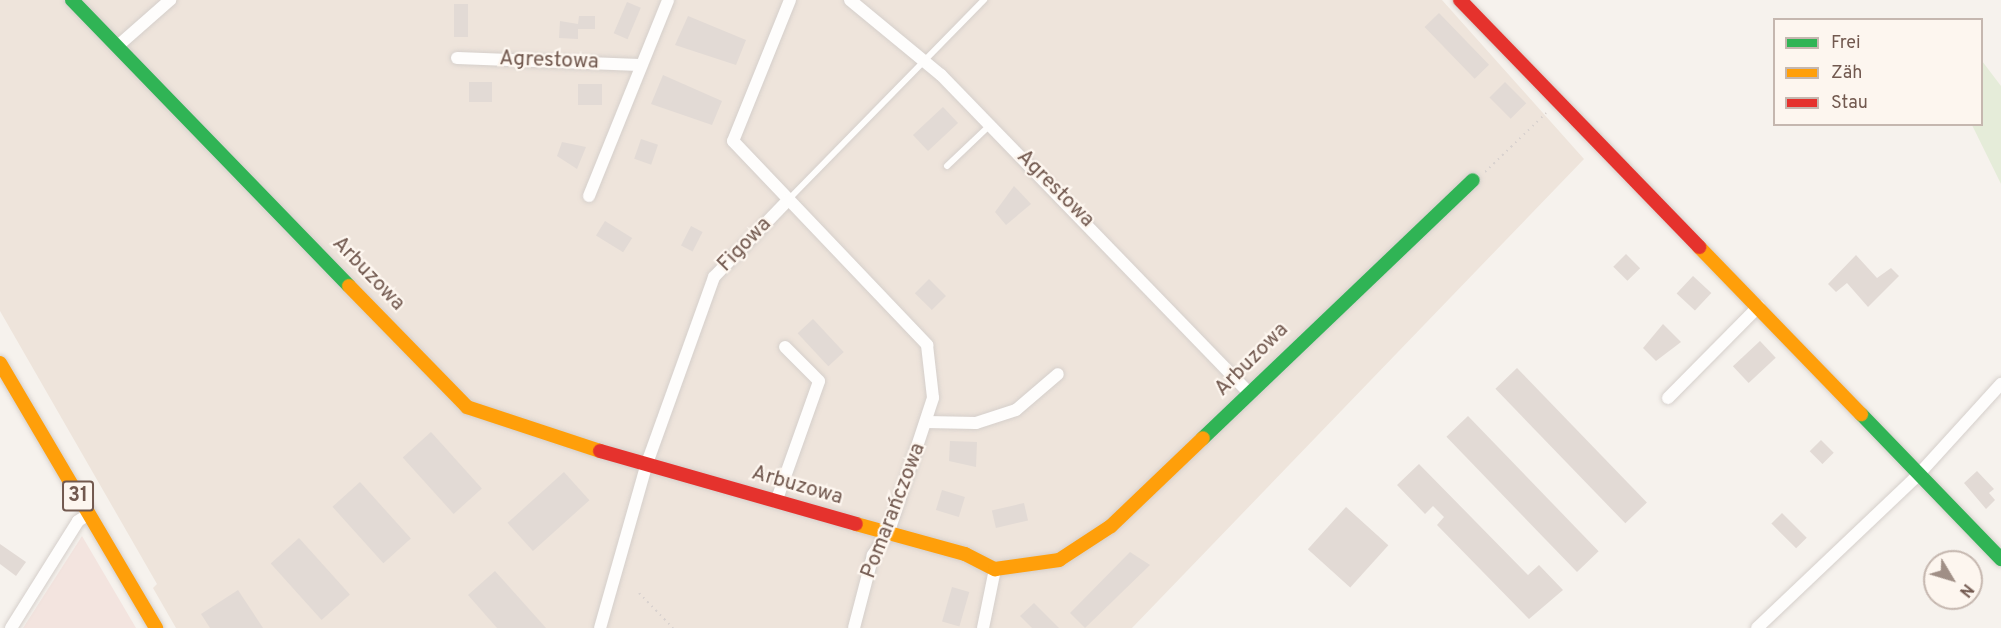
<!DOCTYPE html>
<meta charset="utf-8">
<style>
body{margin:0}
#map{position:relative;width:2001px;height:628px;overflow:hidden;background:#f6f2ed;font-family:Overpass,sans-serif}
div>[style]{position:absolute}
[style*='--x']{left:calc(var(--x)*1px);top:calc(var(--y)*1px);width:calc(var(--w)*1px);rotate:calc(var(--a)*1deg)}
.residential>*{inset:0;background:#eee4db}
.commercial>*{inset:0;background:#f3e4df}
.green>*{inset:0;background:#e5ecd9}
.building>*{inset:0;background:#e2dad5;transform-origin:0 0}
.path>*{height:2px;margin-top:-1px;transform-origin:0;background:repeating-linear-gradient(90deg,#d9d2cf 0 1.5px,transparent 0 6px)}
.roads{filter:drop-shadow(0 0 2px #d5cfcb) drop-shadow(0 0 2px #d5cfcb)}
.lane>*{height:6px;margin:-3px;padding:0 3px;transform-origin:3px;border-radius:3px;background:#fefdfc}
.street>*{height:12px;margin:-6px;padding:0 6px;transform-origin:6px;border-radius:6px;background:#fefdfc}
.fast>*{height:14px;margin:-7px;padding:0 7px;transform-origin:7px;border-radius:7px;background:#30b455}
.slow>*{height:14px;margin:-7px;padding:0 7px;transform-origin:7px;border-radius:7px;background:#ff9f0a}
.jam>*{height:14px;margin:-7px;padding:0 7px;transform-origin:7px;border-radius:7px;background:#e5322d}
span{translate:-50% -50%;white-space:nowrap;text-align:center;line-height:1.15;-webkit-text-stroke:4.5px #fdf6ef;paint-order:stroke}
.shield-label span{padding:2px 4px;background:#fdf6ef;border:2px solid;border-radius:4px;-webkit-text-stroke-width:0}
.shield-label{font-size:20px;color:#72594f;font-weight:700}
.street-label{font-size:21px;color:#72594f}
.legend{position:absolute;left:1773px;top:18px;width:210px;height:108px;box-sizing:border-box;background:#fdf6ef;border:2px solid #c5b7af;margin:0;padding:8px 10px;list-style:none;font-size:18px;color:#72594f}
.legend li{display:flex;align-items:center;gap:12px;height:30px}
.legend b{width:30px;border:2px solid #c5b7af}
.north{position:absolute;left:1923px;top:550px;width:60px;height:60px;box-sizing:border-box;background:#fdf6ef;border:2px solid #c5b7af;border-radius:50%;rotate:128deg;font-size:16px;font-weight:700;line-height:24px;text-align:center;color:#72594f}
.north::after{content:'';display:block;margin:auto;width:21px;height:27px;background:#a08f86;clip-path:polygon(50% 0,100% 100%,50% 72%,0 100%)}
</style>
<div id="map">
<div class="residential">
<i style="clip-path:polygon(0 0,1442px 0,1584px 159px,1132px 628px,176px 628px,153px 588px,157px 584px,0 311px)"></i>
</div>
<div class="commercial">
<i style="clip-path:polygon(82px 536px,136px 628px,23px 628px)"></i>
</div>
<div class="green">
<i style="clip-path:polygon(1982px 61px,2001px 86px,2001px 184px,1972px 125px,1982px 124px)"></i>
</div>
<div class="building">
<i style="left:627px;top:2px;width:15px;height:34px;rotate:23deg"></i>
<i style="left:454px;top:4px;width:14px;height:33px"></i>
<i style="left:1439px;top:13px;width:72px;height:20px;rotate:46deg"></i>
<i style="clip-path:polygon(579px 16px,595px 16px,595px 29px,578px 29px,578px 39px,559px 38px,560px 21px,578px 24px)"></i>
<i style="clip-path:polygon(688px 16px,746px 40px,736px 65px,675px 45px)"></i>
<i style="clip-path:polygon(663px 75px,722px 101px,712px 125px,651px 104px)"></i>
<i style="left:469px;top:82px;width:23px;height:20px"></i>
<i style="left:1505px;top:82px;width:30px;height:22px;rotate:45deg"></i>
<i style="left:578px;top:84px;width:24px;height:21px"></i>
<i style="left:943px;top:107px;width:22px;height:41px;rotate:47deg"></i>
<i style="left:641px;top:139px;width:18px;height:21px;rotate:19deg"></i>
<i style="clip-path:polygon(562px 142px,586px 147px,577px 169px,557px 156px)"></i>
<i style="clip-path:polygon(1014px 186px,1031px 204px,1006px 225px,995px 212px)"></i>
<i style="left:605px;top:221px;width:32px;height:17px;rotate:32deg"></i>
<i style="left:691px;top:226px;width:13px;height:22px;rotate:27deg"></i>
<i style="left:1626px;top:254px;width:20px;height:18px;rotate:45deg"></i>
<i style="clip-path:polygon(1856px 255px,1877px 278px,1891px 268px,1899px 276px,1868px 307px,1847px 283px,1836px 292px,1828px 284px)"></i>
<i style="left:1693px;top:276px;width:25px;height:24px;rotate:43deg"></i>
<i style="left:929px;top:279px;width:24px;height:20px;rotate:45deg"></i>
<i style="left:813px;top:319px;width:45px;height:21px;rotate:47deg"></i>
<i style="clip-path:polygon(1663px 324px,1681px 342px,1656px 361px,1643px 348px)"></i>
<i style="left:1760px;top:341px;width:23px;height:37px;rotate:47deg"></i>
<i style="left:1517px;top:368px;width:187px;height:30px;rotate:46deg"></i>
<i style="left:1468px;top:416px;width:188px;height:30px;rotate:46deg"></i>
<i style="left:431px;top:432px;width:76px;height:38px;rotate:48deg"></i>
<i style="left:1821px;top:440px;width:18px;height:16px;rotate:45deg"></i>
<i style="clip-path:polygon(950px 441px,977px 442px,976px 467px,949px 461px)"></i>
<i style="clip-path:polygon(1419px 464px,1528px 575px,1539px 565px,1563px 590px,1529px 619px,1437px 525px,1444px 517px,1433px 506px,1425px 514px,1397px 485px)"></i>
<i style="clip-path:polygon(1977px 471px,1994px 489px,1989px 493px,1995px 500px,1986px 509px,1964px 483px)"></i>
<i style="left:564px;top:472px;width:38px;height:76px;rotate:48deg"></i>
<i style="left:360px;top:482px;width:76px;height:37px;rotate:48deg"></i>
<i style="left:942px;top:490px;width:24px;height:21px;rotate:17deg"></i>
<i style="left:1024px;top:503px;width:18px;height:33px;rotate:77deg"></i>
<i style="left:1346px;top:507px;width:57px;height:57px;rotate:42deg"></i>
<i style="left:1782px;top:513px;width:35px;height:15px;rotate:45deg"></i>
<i style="left:299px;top:538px;width:76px;height:38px;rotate:48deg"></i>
<i style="clip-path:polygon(0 544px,26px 562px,16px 576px,0 564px)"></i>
<i style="clip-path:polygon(1130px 552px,1150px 565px,1085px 628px,1070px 613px)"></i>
<i style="clip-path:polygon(495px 571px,546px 628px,497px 628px,468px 595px)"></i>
<i style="left:952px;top:587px;width:18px;height:36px;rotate:16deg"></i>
<i style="clip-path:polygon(238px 590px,263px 628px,210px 628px,201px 614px)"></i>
<i style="clip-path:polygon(1034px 603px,1059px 628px,1032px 628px,1020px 616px)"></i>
</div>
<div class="path">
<i style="--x:1485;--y:172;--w:85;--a:-44"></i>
<i style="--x:639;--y:593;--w:49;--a:45.8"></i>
</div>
<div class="roads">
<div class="lane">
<i style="--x:947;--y:166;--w:59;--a:-43.6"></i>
<i style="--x:789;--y:199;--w:279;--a:-45.6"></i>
</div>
<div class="street">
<i style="--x:790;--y:0;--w:152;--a:112"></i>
<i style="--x:733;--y:141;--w:282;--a:46.4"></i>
<i style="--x:927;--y:345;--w:53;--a:83.5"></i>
<i style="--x:933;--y:398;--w:143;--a:108.3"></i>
<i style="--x:888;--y:534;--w:26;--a:126"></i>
<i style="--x:873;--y:555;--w:75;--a:104.6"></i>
<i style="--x:850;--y:0;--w:118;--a:39.5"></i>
<i style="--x:941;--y:75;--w:440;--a:45.9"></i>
<i style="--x:120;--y:44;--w:67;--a:-41.3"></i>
<i style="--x:457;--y:58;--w:183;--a:2.2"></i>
<i style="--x:589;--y:196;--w:211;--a:-68"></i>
<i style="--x:1668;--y:398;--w:129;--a:-45.3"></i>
<i style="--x:927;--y:422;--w:49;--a:1.2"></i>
<i style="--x:976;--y:423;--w:42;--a:-18"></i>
<i style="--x:1016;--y:410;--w:55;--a:-40.6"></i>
<i style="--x:776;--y:502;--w:128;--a:-70.4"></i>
<i style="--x:819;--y:381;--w:48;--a:-135"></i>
<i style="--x:11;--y:628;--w:126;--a:-57.9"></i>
<i style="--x:78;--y:521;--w:13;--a:-32"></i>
<i style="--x:600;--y:628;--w:168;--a:-74.1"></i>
<i style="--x:646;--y:466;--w:201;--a:-70.2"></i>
<i style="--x:714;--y:277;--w:108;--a:-46.1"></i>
<i style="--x:983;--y:628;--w:60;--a:-78.5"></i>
<i style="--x:1757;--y:628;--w:224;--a:-43.5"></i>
<i style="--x:1919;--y:474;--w:122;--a:-47.7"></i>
</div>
<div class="fast">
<i style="--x:72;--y:0;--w:398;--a:45.9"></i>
<i style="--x:1861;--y:414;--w:202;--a:46"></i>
<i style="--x:1203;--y:438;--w:373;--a:-43.7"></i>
</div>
<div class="slow">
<i style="--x:1699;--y:247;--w:233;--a:45.9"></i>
<i style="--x:349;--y:286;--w:169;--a:45.7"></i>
<i style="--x:467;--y:407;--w:140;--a:18.3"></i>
<i style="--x:0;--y:363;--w:308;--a:59.5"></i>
<i style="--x:856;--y:524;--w:113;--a:15.4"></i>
<i style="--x:965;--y:554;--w:34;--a:27"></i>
<i style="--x:995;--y:569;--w:65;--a:-8"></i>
<i style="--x:1059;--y:560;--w:62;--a:-33.2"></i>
<i style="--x:1111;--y:526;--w:127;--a:-43.7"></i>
</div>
<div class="jam">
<i style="--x:1460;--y:0;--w:344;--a:45.9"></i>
<i style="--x:600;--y:451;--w:266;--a:15.9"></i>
</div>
</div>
<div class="shield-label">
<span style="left:78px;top:496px">31</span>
</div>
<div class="street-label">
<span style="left:549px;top:61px;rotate:2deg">Agrestowa</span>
<span style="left:1055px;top:189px;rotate:45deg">Agrestowa</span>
<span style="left:745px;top:245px;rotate:-46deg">Figowa</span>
<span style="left:368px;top:274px;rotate:46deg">Arbuzowa</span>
<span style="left:1252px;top:360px;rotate:-45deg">Arbuzowa</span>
<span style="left:797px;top:486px;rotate:16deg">Arbuzowa</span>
<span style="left:894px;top:511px;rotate:-69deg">Pomarańczowa</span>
</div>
<ul class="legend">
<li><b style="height:8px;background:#30b455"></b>Frei</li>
<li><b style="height:8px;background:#ff9f0a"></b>Zäh</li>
<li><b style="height:8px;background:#e5322d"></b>Stau</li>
</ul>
<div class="north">N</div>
</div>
